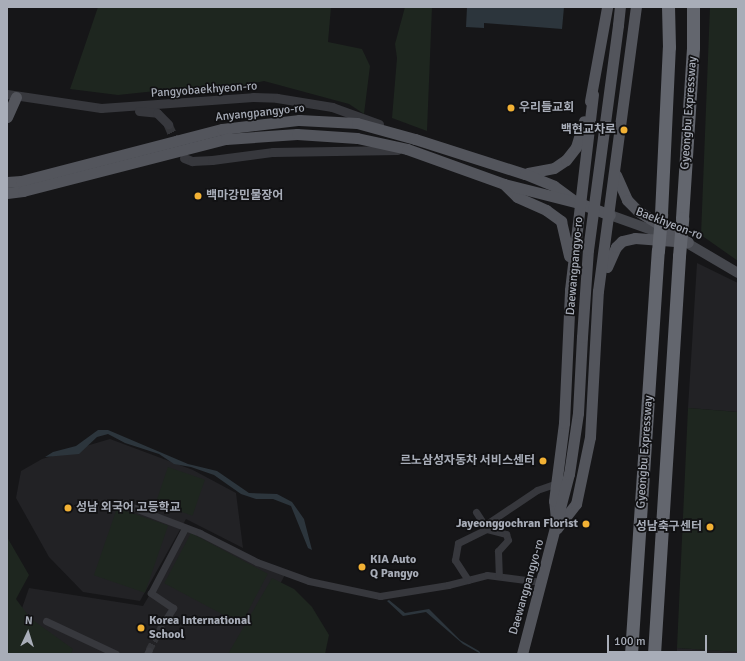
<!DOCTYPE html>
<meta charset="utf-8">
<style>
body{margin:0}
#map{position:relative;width:745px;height:661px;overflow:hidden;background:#161618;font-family:Signika,"Noto Sans KR",sans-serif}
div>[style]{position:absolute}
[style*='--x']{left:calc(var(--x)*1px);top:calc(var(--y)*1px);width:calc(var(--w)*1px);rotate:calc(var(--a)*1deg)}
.built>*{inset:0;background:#222225}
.green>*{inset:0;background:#1e261f;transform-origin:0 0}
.water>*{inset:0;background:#2c353c}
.minor-tunnel>*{height:7px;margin-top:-3.5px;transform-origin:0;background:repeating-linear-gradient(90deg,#333438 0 7px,transparent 0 10.5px)}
.tertiary-tunnel>*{height:9px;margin-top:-4.5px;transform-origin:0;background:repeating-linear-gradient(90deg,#333438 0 9px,transparent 0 13.5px)}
.minor>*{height:7px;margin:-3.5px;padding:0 3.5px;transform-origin:3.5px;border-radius:3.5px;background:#37383d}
.tertiary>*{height:9px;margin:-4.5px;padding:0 4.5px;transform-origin:4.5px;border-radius:4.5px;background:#37383d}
.secondary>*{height:10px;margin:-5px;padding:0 5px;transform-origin:5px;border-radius:5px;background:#45474d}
.primary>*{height:11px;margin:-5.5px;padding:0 5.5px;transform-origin:5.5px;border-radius:5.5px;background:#53555c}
.motorway>*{height:13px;margin:-6.5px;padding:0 6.5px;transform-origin:6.5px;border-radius:6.5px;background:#63666e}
.primary-bridge>*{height:11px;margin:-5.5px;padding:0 5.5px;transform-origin:5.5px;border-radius:5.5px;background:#53555c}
.motorway-bridge>*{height:13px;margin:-6.5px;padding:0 6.5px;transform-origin:6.5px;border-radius:6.5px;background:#63666e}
.dots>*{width:11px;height:11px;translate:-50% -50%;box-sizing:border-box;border:2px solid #111113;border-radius:50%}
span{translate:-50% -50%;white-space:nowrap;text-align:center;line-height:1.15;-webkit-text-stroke:3.5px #111113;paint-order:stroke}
.street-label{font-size:12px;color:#a8adb8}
.poi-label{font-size:12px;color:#a8adb8;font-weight:700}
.left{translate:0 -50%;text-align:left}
.right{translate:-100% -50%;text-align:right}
.frame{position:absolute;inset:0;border:8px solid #a8adb8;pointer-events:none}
.north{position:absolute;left:8px;top:613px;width:40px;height:40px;-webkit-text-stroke:3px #111113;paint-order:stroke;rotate:4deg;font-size:11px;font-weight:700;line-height:16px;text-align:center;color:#a8adb8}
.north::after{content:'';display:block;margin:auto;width:14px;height:18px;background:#a8adb8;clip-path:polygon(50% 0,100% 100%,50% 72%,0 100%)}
.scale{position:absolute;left:607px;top:635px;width:100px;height:18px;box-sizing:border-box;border:2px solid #a8adb8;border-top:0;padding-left:5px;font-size:12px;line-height:14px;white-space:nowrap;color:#a8adb8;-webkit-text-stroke:3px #111113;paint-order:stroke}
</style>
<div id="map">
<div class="built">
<i style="clip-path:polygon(697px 263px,738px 283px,738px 412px,688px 408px)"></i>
<i style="clip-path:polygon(110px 439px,193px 470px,236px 493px,243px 548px,186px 519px,140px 601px,83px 592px,49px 557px,16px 498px,21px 471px,42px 459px)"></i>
<i style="clip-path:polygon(187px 531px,286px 573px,242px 654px,50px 654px,20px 614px,29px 588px,143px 606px)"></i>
<i style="clip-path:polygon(677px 648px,738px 652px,738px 654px,677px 654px)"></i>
</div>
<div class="green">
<i style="clip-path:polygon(98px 7px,331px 7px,328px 42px,362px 49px,370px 66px,364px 114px,349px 104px,264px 81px,222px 90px,184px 88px,118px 95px,70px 89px)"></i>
<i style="clip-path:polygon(405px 7px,432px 7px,427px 131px,392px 118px,397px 58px,395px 44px)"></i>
<i style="clip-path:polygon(710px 7px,738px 7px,738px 261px,701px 235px)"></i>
<i style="clip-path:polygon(688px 408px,738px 412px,738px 652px,677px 648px)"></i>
<i style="left:168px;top:467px;width:39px;height:38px;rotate:19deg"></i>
<i style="left:117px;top:508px;width:54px;height:71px;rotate:19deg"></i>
<i style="left:191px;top:533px;width:87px;height:57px;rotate:28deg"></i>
<i style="clip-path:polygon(7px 537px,29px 575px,16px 599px,30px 618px,73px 649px,71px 654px,7px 654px)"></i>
<i style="clip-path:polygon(272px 578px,294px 589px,312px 607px,329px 635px,325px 654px,228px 654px)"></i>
</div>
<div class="water">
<i style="clip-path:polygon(467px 7px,564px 7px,562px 29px,484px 23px,484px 28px,466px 27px)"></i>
<i style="clip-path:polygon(98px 430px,108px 430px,188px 464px,217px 471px,249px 493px,277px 494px,292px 502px,304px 519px,312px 550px,308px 548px,291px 506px,273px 499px,256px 499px,241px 494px,214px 475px,191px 467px,174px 464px,159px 454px,125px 443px,108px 434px,97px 437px,79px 454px,45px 457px,53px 452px,76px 446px)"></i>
<i style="clip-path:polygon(389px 600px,405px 613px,429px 609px,460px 640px,479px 651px,481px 654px,463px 644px,426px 612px,403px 616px,387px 601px)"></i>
</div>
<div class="minor-tunnel">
<i style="--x:149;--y:650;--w:32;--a:-62"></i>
</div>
<div class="tertiary-tunnel">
<i style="--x:168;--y:124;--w:24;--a:66"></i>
</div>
<div class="minor">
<i style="--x:119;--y:502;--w:87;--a:20.9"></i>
<i style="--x:200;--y:533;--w:64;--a:27"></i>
<i style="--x:257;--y:562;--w:55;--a:20.1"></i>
<i style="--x:309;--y:581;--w:73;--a:11.9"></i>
<i style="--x:380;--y:596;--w:69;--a:-9.2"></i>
<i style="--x:448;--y:585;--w:40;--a:-14.4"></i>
<i style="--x:487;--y:575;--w:55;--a:7.3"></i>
<i style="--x:476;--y:512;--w:20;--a:57"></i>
<i style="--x:487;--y:529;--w:20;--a:15"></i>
<i style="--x:506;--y:534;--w:6;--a:72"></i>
<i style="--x:508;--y:540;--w:15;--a:132"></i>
<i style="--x:498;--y:551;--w:25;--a:88"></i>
<i style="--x:485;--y:525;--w:63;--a:-33.9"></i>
<i style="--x:537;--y:490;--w:21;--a:-19"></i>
<i style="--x:468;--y:580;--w:24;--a:-123"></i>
<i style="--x:455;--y:560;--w:17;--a:-80"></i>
<i style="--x:458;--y:543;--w:32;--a:-26"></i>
<i style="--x:46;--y:621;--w:77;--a:25.2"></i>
<i style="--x:164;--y:622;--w:17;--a:-57"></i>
<i style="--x:173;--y:608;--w:27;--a:-146"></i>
<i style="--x:151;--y:593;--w:73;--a:-62.4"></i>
<i style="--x:147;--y:654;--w:4;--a:-63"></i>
</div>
<div class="tertiary">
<i style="--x:7;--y:94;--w:95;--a:8.5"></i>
<i style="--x:101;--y:108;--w:152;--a:-4.1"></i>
<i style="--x:253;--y:97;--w:24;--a:2"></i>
<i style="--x:277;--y:98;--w:56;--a:9.3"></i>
<i style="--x:332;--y:107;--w:50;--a:19.9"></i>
<i style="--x:139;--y:111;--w:18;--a:6"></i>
<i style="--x:157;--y:113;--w:16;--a:45"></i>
<i style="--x:184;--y:158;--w:9;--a:21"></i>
<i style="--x:192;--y:161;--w:20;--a:-3"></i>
<i style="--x:212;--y:160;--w:62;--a:-7.5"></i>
<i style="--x:273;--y:152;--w:124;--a:-0.9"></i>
</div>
<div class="secondary">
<i style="--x:610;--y:215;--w:59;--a:19.7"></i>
<i style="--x:682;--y:240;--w:65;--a:30.5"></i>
</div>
<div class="primary">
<i style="--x:618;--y:25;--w:18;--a:-84"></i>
<i style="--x:590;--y:101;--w:96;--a:-79.7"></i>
<i style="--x:7;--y:117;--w:22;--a:-66"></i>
<i style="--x:528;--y:173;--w:26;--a:-11"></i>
<i style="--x:554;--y:168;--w:14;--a:-34"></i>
<i style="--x:566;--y:160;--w:16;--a:-52"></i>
<i style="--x:576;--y:147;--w:27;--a:-73"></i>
<i style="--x:616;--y:175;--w:27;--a:66"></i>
<i style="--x:627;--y:200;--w:16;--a:45"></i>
<i style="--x:638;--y:211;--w:58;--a:32.3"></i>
<i style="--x:7;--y:182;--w:14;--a:-4"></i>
<i style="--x:21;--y:181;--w:208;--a:-14.5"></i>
<i style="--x:222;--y:129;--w:78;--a:-6.7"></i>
<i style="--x:299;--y:120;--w:58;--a:3"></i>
<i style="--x:357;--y:123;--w:60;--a:15.4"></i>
<i style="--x:415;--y:139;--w:115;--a:17.7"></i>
<i style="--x:525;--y:174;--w:31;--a:22"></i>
<i style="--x:554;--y:186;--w:24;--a:36"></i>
<i style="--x:504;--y:184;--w:18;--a:45"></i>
<i style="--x:517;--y:197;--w:32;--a:24"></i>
<i style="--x:546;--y:210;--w:19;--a:36"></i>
<i style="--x:561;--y:221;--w:36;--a:77"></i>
<i style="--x:7;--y:193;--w:16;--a:-7"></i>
<i style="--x:23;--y:191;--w:210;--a:-14.4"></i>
<i style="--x:226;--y:139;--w:71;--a:-4"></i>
<i style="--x:297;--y:134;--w:60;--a:3.8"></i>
<i style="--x:357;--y:138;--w:51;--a:12.4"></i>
<i style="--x:407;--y:149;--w:103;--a:19.8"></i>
<i style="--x:504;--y:184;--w:77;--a:14.2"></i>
<i style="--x:579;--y:203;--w:33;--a:21"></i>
<i style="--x:607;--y:267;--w:22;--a:-66"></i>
<i style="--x:616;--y:247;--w:8;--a:-45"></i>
<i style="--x:622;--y:241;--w:13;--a:-13"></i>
<i style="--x:635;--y:238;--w:53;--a:4.3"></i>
<i style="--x:557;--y:528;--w:31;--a:-52"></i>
<i style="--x:576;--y:504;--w:68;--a:-78.2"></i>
<i style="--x:590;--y:437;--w:146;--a:-86.9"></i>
<i style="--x:598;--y:291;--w:287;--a:-82.4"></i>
<i style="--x:557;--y:528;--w:27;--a:-96"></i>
<i style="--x:554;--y:501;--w:79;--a:-82.7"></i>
<i style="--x:564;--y:423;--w:133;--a:-87.4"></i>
<i style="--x:570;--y:290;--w:197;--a:-83.3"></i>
<i style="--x:522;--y:654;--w:186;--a:-75.4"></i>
<i style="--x:569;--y:474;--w:62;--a:-81.6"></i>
<i style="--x:578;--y:413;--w:76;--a:-87"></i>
</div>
<div class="motorway">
<i style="--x:661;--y:214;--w:167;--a:-87.3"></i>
<i style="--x:669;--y:47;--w:40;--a:-91.4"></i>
<i style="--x:682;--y:218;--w:170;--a:-86.3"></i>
<i style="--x:693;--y:48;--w:41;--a:-90"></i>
<i style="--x:631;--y:654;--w:404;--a:-86.2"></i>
<i style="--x:654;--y:654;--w:399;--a:-86.4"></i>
</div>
<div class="primary-bridge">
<i style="--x:582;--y:337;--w:87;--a:-86.1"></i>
<i style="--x:588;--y:250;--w:227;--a:-82.4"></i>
</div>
<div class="motorway-bridge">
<i style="--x:658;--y:251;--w:37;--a:-85"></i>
<i style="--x:679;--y:256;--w:38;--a:-85"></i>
</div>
<div class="dots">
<i style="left:511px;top:108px;background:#f2b134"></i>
<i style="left:624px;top:130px;background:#f2b134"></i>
<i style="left:198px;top:196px;background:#f2b134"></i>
<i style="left:543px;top:461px;background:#f2b134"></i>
<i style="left:68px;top:508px;background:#f2b134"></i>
<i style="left:586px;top:524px;background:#f2b134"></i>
<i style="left:710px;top:527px;background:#f2b134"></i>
<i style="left:362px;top:567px;background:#f2b134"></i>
<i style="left:141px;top:628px;background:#f2b134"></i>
</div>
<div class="street-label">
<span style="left:204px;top:90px;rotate:-4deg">Pangyobaekhyeon-ro</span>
<span style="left:260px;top:113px;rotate:-6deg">Anyangpangyo-ro</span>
<span style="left:689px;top:113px;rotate:-86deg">Gyeongbu Expressway</span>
<span style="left:669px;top:224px;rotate:21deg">Baekhyeon-ro</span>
<span style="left:575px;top:266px;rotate:-85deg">Daewangpangyo-ro</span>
<span style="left:645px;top:452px;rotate:-86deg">Gyeongbu Expressway</span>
<span style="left:527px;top:587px;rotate:-74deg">Daewangpangyo-ro</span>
</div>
<div class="poi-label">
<span class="left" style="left:519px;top:108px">우리들교회</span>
<span class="right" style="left:616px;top:130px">백현교차로</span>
<span class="left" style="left:206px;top:196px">백마강민물장어</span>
<span class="right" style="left:535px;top:461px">르노삼성자동차 서비스센터</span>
<span class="left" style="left:76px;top:508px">성남 외국어 고등학교</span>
<span class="right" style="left:578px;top:524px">Jayeonggochran Florist</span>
<span class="right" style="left:702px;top:527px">성남축구센터</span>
<span class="left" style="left:370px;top:567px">KIA Auto<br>Q Pangyo</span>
<span class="left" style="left:149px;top:628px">Korea International<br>School</span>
</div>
<div class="frame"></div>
<div class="north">N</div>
<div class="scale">100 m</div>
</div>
